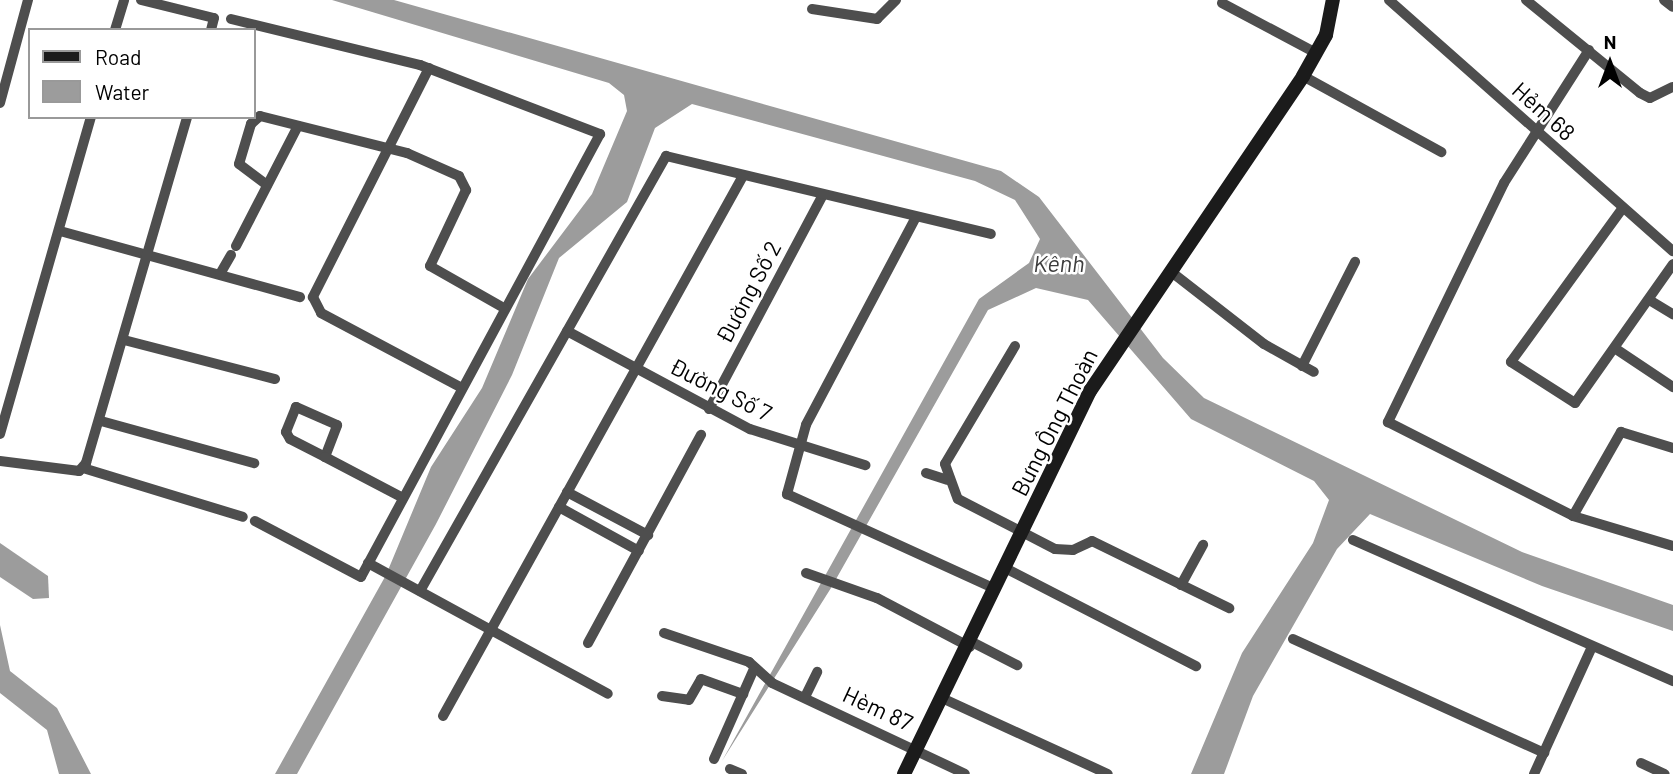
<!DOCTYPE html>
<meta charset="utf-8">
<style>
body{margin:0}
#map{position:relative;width:1673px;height:774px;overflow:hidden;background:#fff;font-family:Barlow,sans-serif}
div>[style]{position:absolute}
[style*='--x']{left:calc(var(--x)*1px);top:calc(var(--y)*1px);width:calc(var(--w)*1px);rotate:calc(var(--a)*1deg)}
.water>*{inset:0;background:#9c9c9c}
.street>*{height:10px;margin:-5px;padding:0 5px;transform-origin:5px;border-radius:5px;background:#4e4e4e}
.secondary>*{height:14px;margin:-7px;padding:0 7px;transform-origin:7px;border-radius:7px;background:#1b1b1b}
span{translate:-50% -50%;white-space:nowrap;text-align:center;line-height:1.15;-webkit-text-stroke:5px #fff;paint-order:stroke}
.street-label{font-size:23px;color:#000}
.water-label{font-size:24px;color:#3d3d3d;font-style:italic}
.legend{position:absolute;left:28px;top:28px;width:228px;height:91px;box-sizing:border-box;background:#fff;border:2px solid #999;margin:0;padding:9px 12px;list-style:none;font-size:21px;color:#000}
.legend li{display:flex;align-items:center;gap:14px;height:35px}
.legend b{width:35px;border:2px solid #999}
.north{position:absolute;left:1575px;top:28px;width:70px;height:70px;-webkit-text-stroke:5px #fff;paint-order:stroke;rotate:0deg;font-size:19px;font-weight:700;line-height:28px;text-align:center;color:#000}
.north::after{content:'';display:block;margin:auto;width:24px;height:32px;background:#000;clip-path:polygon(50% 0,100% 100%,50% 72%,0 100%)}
</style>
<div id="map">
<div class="water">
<i style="clip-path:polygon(332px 0,394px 0,1001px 171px,1039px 197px,1163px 358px,1204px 398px,1522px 552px,1673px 605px,1673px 631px,1542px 586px,1370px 514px,1337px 549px,1253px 696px,1224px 774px,1191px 774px,1242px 653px,1313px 543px,1329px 500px,1314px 481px,1191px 419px,1088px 300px,1036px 288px,988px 310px,831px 588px,722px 761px,979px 299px,1029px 263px,1040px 239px,1015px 200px,975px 181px,692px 104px,655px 128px,627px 202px,559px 258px,512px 375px,436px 524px,297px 774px,275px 774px,386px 575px,431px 467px,482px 388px,528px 279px,592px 194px,627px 111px,624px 95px,609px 83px)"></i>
<i style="clip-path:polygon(0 543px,48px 576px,49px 598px,33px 599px,0 577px)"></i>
<i style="clip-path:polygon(0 625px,10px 671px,57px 708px,91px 774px,59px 774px,47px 730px,0 693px)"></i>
</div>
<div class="street">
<i style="--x:141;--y:0;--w:75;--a:13.9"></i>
<i style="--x:214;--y:18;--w:12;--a:104"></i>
<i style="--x:1389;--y:0;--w:379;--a:41.5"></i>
<i style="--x:1526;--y:0;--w:147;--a:39.2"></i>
<i style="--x:1640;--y:93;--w:11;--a:27"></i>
<i style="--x:1650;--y:98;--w:25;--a:-26"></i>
<i style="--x:1664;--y:0;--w:11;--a:38"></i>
<i style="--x:1222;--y:3;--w:106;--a:28"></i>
<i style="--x:812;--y:9;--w:66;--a:8.7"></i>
<i style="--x:877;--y:19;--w:27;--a:-45"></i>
<i style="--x:231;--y:19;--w:195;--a:13.7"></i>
<i style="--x:420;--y:65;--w:193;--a:21"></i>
<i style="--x:600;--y:134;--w:503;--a:118.35"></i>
<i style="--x:361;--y:577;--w:120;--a:-152.2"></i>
<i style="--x:115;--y:30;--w:31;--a:-73"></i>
<i style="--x:1589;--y:50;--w:158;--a:122.6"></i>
<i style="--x:1504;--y:183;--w:266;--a:115.9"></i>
<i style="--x:1388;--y:422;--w:208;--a:26.9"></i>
<i style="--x:1573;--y:516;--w:104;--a:16.7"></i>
<i style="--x:429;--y:68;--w:257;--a:116.9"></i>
<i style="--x:313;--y:297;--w:18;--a:63"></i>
<i style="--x:321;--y:313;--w:160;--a:28"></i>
<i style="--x:1303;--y:76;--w:158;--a:28.8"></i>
<i style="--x:0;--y:103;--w:107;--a:-74.8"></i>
<i style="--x:267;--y:185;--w:35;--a:-143"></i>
<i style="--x:239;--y:164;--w:42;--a:-73.3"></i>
<i style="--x:251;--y:124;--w:12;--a:-42"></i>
<i style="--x:260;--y:116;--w:152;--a:14.1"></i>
<i style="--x:407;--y:153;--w:57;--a:23.9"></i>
<i style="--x:459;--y:176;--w:16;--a:63"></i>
<i style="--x:466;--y:190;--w:84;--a:115.3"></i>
<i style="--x:430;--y:266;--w:85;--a:29.6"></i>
<i style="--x:1622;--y:209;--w:189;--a:126"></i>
<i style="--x:1511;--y:362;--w:76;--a:32.6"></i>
<i style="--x:1575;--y:403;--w:170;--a:-54.8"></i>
<i style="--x:916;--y:217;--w:235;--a:117.9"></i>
<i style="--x:806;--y:425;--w:72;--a:105.4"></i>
<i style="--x:787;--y:494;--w:229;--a:24.5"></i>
<i style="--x:60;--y:231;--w:249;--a:15.4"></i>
<i style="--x:236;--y:246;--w:135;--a:-62.7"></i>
<i style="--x:220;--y:274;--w:22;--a:-60"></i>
<i style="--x:1174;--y:274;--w:114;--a:37.9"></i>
<i style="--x:1264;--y:344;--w:57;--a:29.2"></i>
<i style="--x:1651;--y:301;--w:26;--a:31"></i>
<i style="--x:567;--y:331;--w:208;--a:28.2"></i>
<i style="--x:750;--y:429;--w:121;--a:17.4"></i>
<i style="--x:124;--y:340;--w:156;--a:14.5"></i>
<i style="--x:1015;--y:346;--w:137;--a:120.7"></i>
<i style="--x:945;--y:464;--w:37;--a:70"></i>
<i style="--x:958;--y:499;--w:109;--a:27.3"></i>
<i style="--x:1055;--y:549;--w:18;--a:3"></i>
<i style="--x:1073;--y:550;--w:21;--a:-25"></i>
<i style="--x:1092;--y:541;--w:153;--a:26.1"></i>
<i style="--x:1616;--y:349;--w:69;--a:33.7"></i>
<i style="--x:1302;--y:366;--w:117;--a:-63"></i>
<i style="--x:709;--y:409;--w:242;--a:-62"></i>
<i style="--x:101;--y:421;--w:159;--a:15.4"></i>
<i style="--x:0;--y:434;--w:330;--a:-74"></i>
<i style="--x:325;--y:457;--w:34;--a:-69"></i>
<i style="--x:337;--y:425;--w:45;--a:-156.3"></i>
<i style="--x:296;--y:407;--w:27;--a:112"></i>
<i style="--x:286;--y:432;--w:8;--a:60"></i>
<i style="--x:290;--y:439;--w:39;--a:27"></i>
<i style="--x:325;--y:457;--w:88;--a:27.7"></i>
<i style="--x:0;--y:461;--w:80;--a:7.2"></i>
<i style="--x:79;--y:471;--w:11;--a:-49"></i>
<i style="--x:86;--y:463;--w:360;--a:-73.7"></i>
<i style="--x:83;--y:468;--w:167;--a:17"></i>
<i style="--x:926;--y:473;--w:22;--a:18"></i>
<i style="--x:567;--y:492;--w:92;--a:28"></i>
<i style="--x:559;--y:507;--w:91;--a:28.8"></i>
<i style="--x:1573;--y:516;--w:97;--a:-60.3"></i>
<i style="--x:1621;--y:432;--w:54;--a:17.1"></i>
<i style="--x:1353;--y:540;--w:350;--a:23.8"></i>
<i style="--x:368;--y:563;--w:273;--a:28.6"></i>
<i style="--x:1005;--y:568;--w:215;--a:27.2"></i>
<i style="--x:806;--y:573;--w:75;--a:19.4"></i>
<i style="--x:877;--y:598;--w:105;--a:27.8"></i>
<i style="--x:1181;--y:585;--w:46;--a:-61.2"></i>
<i style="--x:420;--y:591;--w:500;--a:-60.5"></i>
<i style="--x:666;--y:156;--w:334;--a:13.5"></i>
<i style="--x:664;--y:633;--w:90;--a:18.8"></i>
<i style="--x:749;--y:662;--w:31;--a:42"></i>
<i style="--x:772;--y:683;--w:213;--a:25.2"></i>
<i style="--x:1293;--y:639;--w:276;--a:24.4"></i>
<i style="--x:972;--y:642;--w:51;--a:27.1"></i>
<i style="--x:588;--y:643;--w:237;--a:-61.5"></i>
<i style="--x:662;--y:696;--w:27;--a:8"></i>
<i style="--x:689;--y:700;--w:24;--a:-60"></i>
<i style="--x:701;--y:679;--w:45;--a:19.7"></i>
<i style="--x:805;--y:697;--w:28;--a:-64"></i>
<i style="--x:944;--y:699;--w:180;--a:24.6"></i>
<i style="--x:443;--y:716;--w:618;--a:-60.95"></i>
<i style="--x:714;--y:759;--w:96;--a:-66.1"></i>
<i style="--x:1641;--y:763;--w:26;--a:25"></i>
<i style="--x:730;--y:769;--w:13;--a:23"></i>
<i style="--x:1534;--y:774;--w:137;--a:-65.5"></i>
</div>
<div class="secondary">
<i style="--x:904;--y:774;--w:426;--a:-64.1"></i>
<i style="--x:1090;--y:391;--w:380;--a:-55.9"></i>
<i style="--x:1303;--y:76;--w:47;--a:-60.7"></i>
<i style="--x:1326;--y:35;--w:36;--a:-79"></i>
</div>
<div class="street-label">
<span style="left:1544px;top:111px;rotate:42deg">Hẻm 68</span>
<span style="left:748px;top:292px;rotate:-62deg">Đường Số 2</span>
<span style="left:721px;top:389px;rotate:27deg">Đường Số 7</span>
<span style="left:1054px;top:422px;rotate:-63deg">Bưng Ông Thoàn</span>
<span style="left:878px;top:708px;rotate:25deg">Hèm 87</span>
</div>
<div class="water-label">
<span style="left:1059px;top:263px">Kênh</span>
</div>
<ul class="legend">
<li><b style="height:9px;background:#1b1b1b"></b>Road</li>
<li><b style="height:19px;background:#9c9c9c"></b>Water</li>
</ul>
<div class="north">N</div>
</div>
